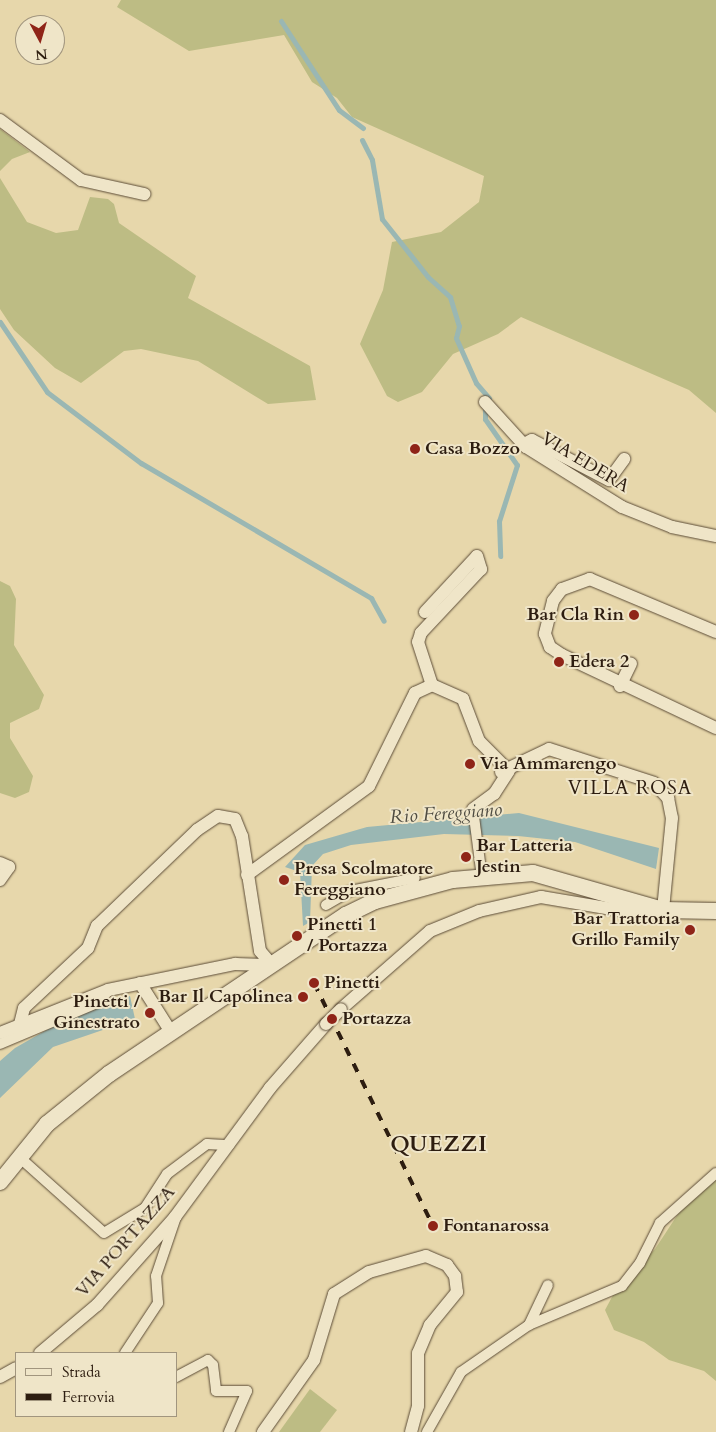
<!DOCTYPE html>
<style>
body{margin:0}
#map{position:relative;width:716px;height:1432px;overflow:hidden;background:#e7d7ab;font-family:Cardo,serif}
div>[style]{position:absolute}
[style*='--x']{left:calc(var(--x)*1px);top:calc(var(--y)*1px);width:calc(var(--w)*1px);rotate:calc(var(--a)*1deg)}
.green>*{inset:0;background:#bdbc84}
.water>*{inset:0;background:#9ab7b3}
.stream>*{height:5px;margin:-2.5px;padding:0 2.5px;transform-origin:2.5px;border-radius:2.5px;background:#9ab7b3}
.roads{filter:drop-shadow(0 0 1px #5c4c37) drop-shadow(0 0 1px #5c4c37)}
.pedestrian>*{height:10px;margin:-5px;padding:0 5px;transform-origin:5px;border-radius:5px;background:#efe5c8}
.minor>*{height:12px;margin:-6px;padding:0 6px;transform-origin:6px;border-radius:6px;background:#efe5c8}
.tertiary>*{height:16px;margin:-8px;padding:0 8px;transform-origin:8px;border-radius:8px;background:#efe5c8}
.rail>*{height:4px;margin-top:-2px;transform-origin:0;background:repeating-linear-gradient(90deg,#2d1d10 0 9px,transparent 0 18px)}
.bridges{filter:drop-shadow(0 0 1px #5c4c37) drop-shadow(0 0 1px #5c4c37)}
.minor-bridge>*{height:12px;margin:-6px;padding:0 6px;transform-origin:6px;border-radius:6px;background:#efe5c8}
.dots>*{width:14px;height:14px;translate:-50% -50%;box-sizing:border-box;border:2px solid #efe5c8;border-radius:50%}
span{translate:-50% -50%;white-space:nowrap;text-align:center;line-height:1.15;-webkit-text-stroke:4px #efe5c8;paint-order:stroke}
.poi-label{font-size:18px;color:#2d1d10;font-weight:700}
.left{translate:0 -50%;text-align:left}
.right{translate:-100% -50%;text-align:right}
.street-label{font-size:18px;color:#2d1d10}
.neighbourhood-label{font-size:19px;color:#2d1d10;letter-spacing:1px}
.water-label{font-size:19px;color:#4e4b41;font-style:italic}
.district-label{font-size:22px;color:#2d1d10;font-weight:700;letter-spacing:1px}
.legend{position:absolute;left:15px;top:1352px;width:162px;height:65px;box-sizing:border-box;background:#efe5c8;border:1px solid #a1957e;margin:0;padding:6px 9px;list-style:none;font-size:15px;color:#2d1d10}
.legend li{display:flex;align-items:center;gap:10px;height:25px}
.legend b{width:25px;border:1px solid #a1957e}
.north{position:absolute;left:15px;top:15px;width:50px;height:50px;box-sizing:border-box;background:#efe5c8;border:1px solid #a1957e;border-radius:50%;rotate:174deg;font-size:14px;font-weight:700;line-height:20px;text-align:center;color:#2d1d10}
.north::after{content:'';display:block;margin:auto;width:18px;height:22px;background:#8f2418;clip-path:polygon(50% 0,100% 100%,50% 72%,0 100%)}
</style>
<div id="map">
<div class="green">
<i style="clip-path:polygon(121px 0,716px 0,716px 413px,689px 390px,521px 317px,498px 334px,453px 354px,422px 392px,398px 402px,387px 396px,360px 344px,383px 290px,392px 242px,441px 232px,479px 202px,484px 176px,352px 117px,337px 98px,312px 82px,284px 35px,189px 51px,117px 7px)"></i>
<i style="clip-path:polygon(0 129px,30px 152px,12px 159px,0 171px)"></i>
<i style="clip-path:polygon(0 178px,27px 222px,56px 233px,78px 230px,90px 197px,108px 199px,114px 204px,119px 223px,196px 276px,188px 298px,310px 366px,316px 400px,268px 404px,198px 361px,141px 349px,124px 351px,81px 383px,55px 368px,14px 330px,0 309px)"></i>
<i style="clip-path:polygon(0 581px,10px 586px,16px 599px,14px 645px,44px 695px,39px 709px,10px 723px,10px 738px,33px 776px,29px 792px,15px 798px,0 793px)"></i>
<i style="clip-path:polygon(716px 1178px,716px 1381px,704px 1371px,669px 1360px,644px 1342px,614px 1330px,605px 1310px,619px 1284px,655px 1249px,682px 1208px)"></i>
<i style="clip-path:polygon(310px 1389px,337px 1410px,320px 1432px,279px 1432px)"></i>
</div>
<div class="water">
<i style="clip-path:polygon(519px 813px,659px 848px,656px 869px,575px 842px,518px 836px,444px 834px,351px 845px,323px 854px,312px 866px,310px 922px,303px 926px,300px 872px,285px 867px,305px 845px,367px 827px)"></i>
<i style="clip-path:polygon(130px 996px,135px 1019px,53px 1047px,0 1098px,0 1061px,15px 1048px,64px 1020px)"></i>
</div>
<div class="stream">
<i style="--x:281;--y:21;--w:106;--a:56.9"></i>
<i style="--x:339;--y:110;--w:30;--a:37"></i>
<i style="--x:362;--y:140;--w:22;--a:63"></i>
<i style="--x:372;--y:160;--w:60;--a:80.4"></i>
<i style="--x:382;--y:219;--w:74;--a:51.6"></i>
<i style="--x:428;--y:277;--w:30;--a:42"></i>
<i style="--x:450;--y:297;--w:30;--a:73"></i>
<i style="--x:459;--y:326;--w:12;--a:104"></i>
<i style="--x:456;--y:338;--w:49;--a:66"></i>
<i style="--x:476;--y:383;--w:20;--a:49"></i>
<i style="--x:0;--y:322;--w:84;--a:56.1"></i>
<i style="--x:47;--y:392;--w:118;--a:37.1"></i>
<i style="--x:141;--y:463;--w:267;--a:30.4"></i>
<i style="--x:371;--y:598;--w:26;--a:61"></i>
<i style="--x:485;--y:410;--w:9;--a:90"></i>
<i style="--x:485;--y:419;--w:56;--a:55.2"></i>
<i style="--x:517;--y:465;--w:59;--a:107.8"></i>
<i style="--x:499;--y:521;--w:35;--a:88"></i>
</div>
<div class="roads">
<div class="pedestrian">
<i style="--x:473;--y:809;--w:62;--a:82.5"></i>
<i style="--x:326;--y:905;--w:28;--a:-30"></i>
<i style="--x:350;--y:891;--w:66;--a:-11.3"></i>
<i style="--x:0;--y:1044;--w:105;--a:-22.9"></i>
<i style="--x:97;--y:1003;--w:16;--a:-47"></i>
<i style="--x:18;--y:1156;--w:115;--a:41.8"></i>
<i style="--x:104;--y:1233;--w:48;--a:-31.4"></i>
<i style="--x:145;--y:1208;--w:40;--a:-57.1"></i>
<i style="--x:167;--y:1174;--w:50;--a:-36.9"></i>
<i style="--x:207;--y:1144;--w:22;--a:3"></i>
<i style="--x:529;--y:1325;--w:44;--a:-64.6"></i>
<i style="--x:125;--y:1353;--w:60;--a:-56.6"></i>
<i style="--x:158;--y:1303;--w:27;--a:-94"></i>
<i style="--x:156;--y:1276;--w:65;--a:-71.3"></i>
<i style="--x:176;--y:1377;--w:36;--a:-28"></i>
<i style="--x:208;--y:1360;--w:7;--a:45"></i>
<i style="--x:213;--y:1365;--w:26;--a:83"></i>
<i style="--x:216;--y:1391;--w:31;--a:0"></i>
<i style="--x:247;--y:1391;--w:45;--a:113.7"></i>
<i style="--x:427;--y:1432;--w:69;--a:-60.5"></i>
<i style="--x:461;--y:1372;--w:83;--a:-34.7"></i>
<i style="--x:529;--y:1325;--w:101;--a:-22.8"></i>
<i style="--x:622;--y:1286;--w:29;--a:-52"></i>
<i style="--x:640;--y:1263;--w:45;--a:-63.4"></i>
<i style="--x:660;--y:1223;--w:75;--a:-41.8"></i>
</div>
<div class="minor">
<i style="--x:0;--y:120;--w:101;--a:36.5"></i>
<i style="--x:81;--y:180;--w:65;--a:12.5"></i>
<i style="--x:485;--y:402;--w:61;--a:47.7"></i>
<i style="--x:526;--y:447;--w:113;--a:32"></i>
<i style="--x:622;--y:507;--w:54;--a:21.8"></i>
<i style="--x:672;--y:527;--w:45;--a:11.6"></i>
<i style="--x:524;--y:444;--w:9;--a:-27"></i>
<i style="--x:532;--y:440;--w:87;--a:27.5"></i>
<i style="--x:609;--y:480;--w:26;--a:-54"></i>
<i style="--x:425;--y:612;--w:76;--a:-47.1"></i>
<i style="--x:477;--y:556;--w:14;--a:73"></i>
<i style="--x:481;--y:569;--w:88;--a:133.2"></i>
<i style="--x:421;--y:633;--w:9;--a:108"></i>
<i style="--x:418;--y:642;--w:45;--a:72"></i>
<i style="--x:432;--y:685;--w:34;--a:24"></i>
<i style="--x:463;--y:699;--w:45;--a:69.1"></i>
<i style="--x:479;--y:741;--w:42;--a:45"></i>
<i style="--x:716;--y:632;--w:137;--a:-157.2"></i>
<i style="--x:590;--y:579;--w:30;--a:160"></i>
<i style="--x:562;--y:589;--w:15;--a:127"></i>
<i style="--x:553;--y:601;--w:34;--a:104"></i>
<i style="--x:545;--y:634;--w:14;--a:69"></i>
<i style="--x:550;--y:647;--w:14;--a:34"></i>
<i style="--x:562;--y:655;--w:170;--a:25.4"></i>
<i style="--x:620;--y:686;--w:25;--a:-64"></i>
<i style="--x:501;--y:772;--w:53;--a:-25.6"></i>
<i style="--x:549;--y:749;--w:110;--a:17.9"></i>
<i style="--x:654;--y:783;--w:21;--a:47"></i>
<i style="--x:668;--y:798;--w:20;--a:79"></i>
<i style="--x:672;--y:818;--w:92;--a:95.6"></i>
<i style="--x:473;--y:809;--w:26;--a:-36"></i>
<i style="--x:494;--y:794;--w:27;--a:-57"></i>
<i style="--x:0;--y:863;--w:10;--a:24"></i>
<i style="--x:9;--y:867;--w:16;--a:125"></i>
<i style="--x:247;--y:875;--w:151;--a:-36.1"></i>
<i style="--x:369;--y:786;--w:104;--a:-63.7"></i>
<i style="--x:415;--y:693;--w:19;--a:-25"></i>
<i style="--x:140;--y:983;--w:58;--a:57.7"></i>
<i style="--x:341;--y:1009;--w:118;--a:-41.2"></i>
<i style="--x:430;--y:931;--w:53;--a:-22.2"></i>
<i style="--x:479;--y:911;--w:64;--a:-12.7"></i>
<i style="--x:541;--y:897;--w:96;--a:9.6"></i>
<i style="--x:636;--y:913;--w:19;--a:-16"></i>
<i style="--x:20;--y:1024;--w:16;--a:-76"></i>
<i style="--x:24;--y:1008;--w:88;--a:-43.2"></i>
<i style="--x:88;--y:948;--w:24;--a:-68"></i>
<i style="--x:97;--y:926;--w:139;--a:-43.8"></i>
<i style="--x:197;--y:830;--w:25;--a:-34"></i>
<i style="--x:218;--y:816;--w:17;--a:10"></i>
<i style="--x:235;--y:819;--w:18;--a:68"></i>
<i style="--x:242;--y:836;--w:116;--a:81.1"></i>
<i style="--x:260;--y:951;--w:18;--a:49"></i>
<i style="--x:0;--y:1033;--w:116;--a:-21.7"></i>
<i style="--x:108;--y:990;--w:130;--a:-11.6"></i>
<i style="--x:235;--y:964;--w:37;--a:2"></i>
<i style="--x:40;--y:1353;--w:75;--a:-40.1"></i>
<i style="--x:97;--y:1305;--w:118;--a:-48.4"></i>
<i style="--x:175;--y:1217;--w:160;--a:-53.6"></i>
<i style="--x:270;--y:1088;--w:85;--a:-48.8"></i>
<i style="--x:0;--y:1377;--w:18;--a:-29"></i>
<i style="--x:263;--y:1432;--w:88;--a:-54.7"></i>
<i style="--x:314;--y:1360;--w:69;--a:-73.1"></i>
<i style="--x:334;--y:1294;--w:41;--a:-32.2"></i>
<i style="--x:369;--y:1272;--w:59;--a:-15.7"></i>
<i style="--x:426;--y:1256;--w:23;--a:23"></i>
<i style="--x:447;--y:1265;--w:14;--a:54"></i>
<i style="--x:455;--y:1276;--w:16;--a:83"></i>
<i style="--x:457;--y:1292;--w:43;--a:129.3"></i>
<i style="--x:430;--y:1325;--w:30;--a:113"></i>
<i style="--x:418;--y:1353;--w:53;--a:90"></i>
<i style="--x:418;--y:1406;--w:27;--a:105"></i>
</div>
<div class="tertiary">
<i style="--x:0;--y:1182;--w:75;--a:-51"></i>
<i style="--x:47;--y:1124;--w:80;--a:-38.9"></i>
<i style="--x:109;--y:1074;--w:285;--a:-33.9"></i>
<i style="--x:346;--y:915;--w:32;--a:-26"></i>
<i style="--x:375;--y:901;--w:81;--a:-15.1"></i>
<i style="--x:453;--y:880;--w:80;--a:-5"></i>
<i style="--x:533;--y:873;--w:135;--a:15.9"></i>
<i style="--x:663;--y:910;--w:53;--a:1.1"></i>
</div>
</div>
<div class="rail">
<i style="--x:314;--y:983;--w:271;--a:63.9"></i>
</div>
<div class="bridges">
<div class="minor-bridge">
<i style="--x:326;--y:1024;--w:21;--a:-45"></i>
</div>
</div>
<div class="dots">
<i style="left:415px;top:449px;background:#8f2418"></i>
<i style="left:634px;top:615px;background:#8f2418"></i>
<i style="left:559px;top:662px;background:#8f2418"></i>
<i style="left:470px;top:764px;background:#8f2418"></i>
<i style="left:466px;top:857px;background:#8f2418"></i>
<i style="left:284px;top:880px;background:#8f2418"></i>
<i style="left:690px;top:930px;background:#8f2418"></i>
<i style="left:297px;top:936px;background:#8f2418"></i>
<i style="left:314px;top:983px;background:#8f2418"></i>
<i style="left:303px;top:997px;background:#8f2418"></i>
<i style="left:150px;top:1013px;background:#8f2418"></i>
<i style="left:332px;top:1019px;background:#8f2418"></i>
<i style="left:433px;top:1226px;background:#8f2418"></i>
</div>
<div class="poi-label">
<span class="left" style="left:425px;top:449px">Casa Bozzo</span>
<span class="right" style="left:624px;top:615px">Bar Cla Rin</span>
<span class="left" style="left:569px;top:662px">Edera 2</span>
<span class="left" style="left:480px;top:764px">Via Ammarengo</span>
<span class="left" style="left:476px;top:857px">Bar Latteria<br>Jestin</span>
<span class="left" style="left:294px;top:880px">Presa Scolmatore<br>Fereggiano</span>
<span class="right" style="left:680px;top:930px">Bar Trattoria<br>Grillo Family</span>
<span class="left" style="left:307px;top:936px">Pinetti 1<br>/ Portazza</span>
<span class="left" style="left:324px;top:983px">Pinetti</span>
<span class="right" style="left:293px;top:997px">Bar Il Capolinea</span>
<span class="right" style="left:140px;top:1013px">Pinetti /<br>Ginestrato</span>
<span class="left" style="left:342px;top:1019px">Portazza</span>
<span class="left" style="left:443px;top:1226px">Fontanarossa</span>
</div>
<div class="street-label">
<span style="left:585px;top:463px;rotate:31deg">VIA EDERA</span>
<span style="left:126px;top:1242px;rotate:-49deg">VIA PORTAZZA</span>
</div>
<div class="neighbourhood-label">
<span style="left:630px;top:789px">VILLA ROSA</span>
</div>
<div class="water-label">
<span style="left:446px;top:814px;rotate:-4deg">Rio Fereggiano</span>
</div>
<div class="district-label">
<span style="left:439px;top:1145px">QUEZZI</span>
</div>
<ul class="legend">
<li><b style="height:6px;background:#efe5c8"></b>Strada</li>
<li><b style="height:6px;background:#2d1d10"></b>Ferrovia</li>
</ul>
<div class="north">N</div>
</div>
